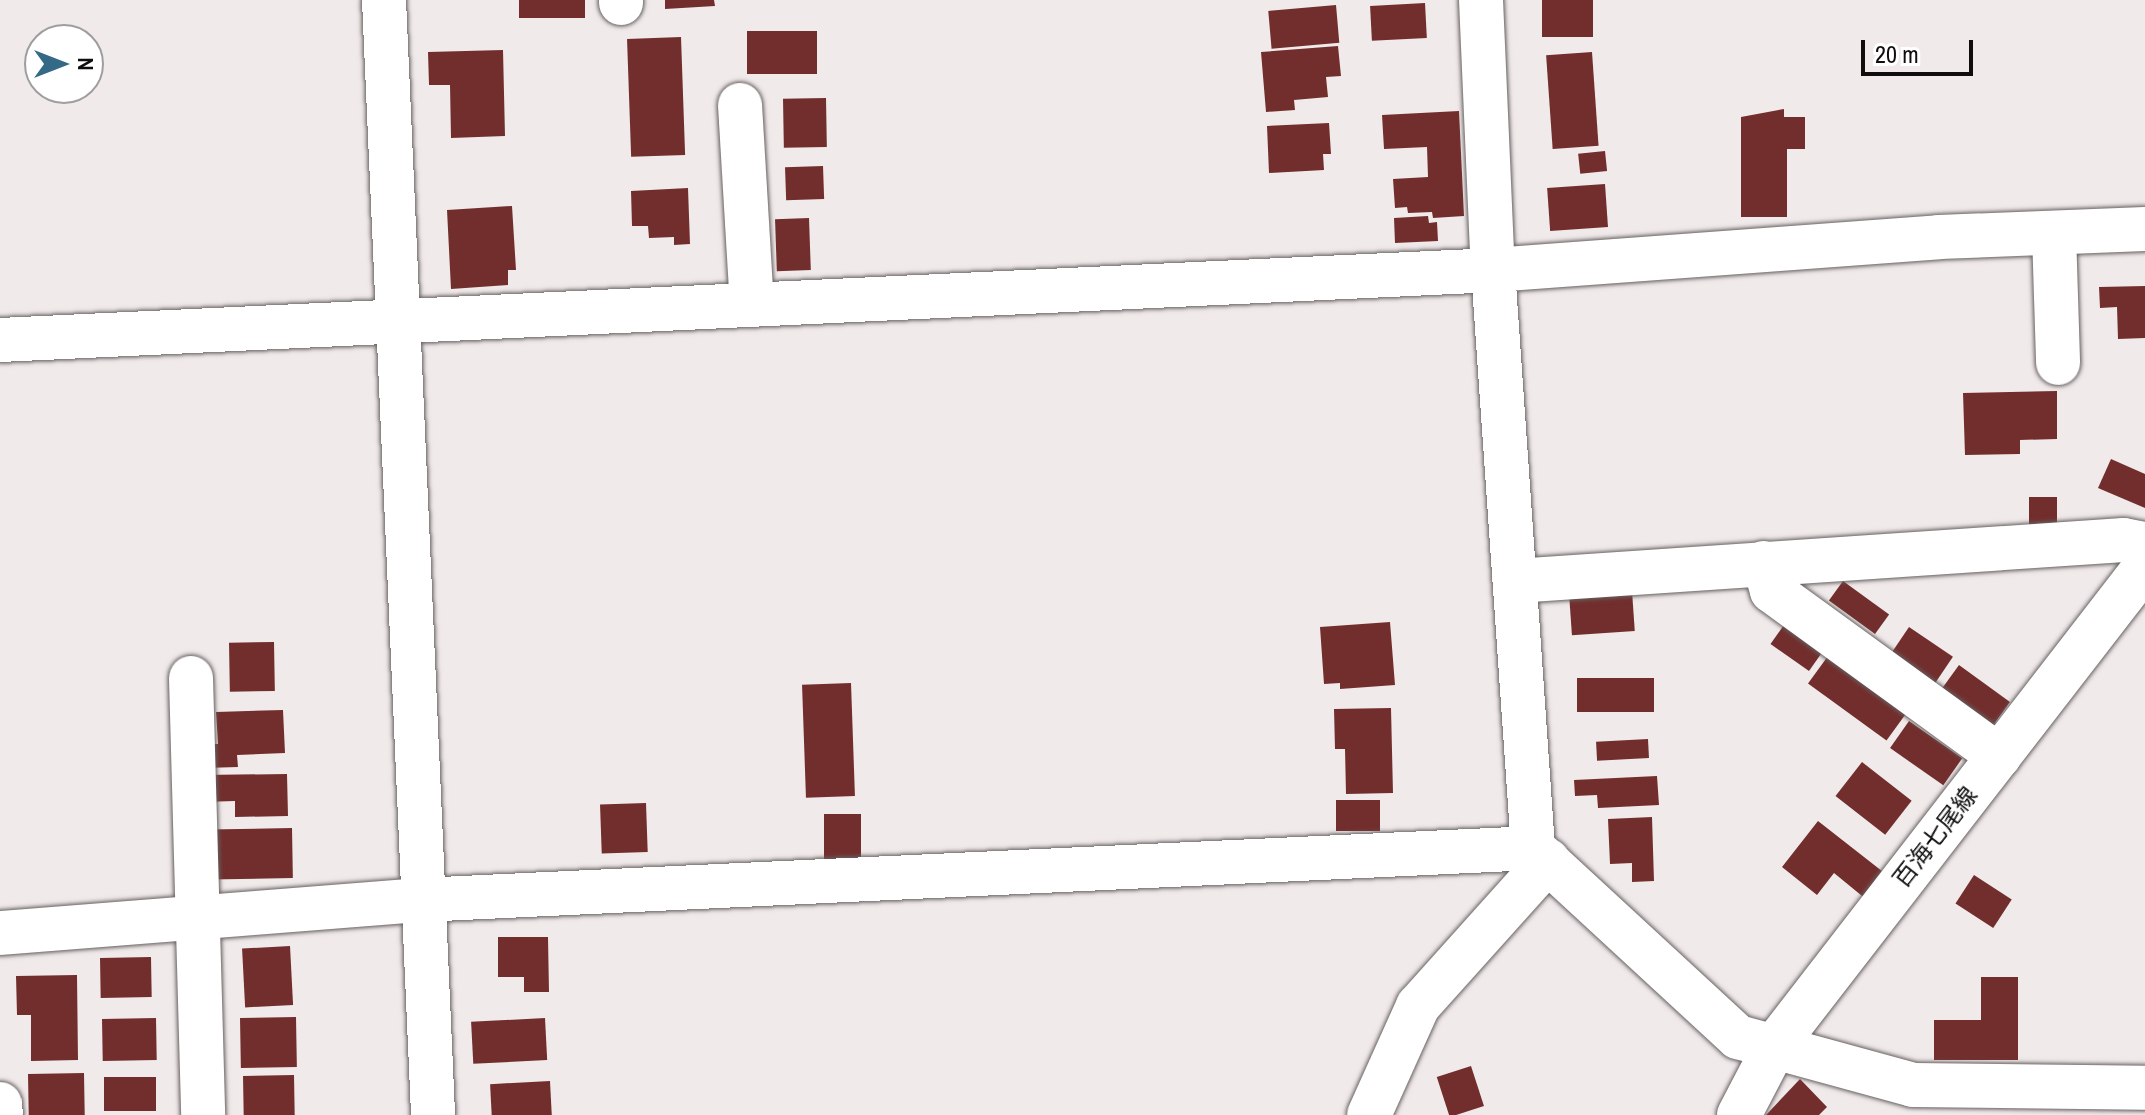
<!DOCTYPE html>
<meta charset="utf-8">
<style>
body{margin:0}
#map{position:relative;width:2145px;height:1115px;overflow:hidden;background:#f1eaea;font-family:"Archivo Narrow","Noto Sans JP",sans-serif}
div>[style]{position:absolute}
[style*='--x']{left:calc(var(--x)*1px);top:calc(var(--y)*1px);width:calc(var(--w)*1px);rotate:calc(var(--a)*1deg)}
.building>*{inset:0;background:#722e2d;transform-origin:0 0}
.roads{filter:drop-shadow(0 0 2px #676160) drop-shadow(0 0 2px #676160)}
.minor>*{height:44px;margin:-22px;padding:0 22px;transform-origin:22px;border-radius:22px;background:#fff}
.major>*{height:44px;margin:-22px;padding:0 22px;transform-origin:22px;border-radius:22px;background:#fff}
span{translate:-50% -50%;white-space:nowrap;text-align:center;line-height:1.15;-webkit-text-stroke:8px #fff;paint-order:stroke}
.street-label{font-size:24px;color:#0f0d0d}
.north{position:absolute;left:24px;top:24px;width:80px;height:80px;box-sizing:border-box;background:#fff;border:2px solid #9f9e9e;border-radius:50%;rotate:90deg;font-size:22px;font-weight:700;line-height:32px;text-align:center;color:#0f0d0d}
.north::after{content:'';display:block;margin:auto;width:28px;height:36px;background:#346a85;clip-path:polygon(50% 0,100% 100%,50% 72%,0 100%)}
.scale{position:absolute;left:1861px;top:40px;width:112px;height:36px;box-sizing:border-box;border:4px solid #0f0d0d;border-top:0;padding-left:10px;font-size:24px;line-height:28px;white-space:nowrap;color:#0f0d0d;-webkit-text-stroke:6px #fff;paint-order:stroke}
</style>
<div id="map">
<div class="building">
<i style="left:519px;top:0;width:66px;height:18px"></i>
<i style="clip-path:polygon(665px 0,714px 0,715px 6px,665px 9px)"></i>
<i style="left:1542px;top:0;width:51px;height:37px"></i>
<i style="left:1425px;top:3px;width:35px;height:55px;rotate:87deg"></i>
<i style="left:1336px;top:5px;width:38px;height:68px;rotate:85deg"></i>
<i style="left:817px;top:31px;width:43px;height:70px;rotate:90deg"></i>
<i style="left:681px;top:37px;width:118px;height:54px;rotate:88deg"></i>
<i style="clip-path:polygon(1338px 46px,1341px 76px,1326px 77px,1328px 97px,1294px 100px,1295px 110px,1266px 112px,1261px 52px)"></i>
<i style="clip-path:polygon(503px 50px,505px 136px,451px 138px,450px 85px,429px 85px,428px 52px)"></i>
<i style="left:1592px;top:52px;width:94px;height:46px;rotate:86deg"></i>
<i style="left:826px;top:98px;width:49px;height:43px;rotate:89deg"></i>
<i style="clip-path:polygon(1784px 109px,1784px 117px,1805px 117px,1805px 149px,1787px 149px,1787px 217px,1741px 217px,1741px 117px)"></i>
<i style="clip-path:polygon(1459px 111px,1464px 216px,1433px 218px,1432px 212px,1408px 213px,1407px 207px,1395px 208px,1393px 179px,1428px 177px,1427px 147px,1384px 149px,1382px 115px)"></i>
<i style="clip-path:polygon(1329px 123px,1331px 154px,1323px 154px,1324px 170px,1269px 173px,1267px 126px)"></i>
<i style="left:1605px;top:151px;width:20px;height:27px;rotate:84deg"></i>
<i style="left:823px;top:166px;width:33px;height:38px;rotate:88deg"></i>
<i style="left:1605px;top:184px;width:43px;height:58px;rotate:86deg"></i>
<i style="clip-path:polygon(688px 188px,690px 244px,674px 245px,674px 237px,649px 238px,648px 226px,632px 226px,631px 191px)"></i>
<i style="clip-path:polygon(512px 206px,516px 270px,508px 270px,508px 285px,451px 289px,447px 210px)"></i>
<i style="clip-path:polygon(1428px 216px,1429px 223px,1437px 222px,1438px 241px,1395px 243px,1394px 218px)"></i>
<i style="left:809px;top:218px;width:52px;height:34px;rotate:88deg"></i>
<i style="clip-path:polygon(2145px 286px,2145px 338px,2118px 339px,2117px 307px,2100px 308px,2099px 287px)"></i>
<i style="clip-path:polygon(2057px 391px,2057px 439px,2020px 440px,2020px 454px,1965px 455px,1963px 393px)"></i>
<i style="clip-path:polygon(2111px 459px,2145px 474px,2145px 508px,2098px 488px)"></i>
<i style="left:2057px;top:497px;width:30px;height:28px;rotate:90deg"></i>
<i style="left:1843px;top:581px;width:57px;height:24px;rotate:36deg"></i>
<i style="left:1632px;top:591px;width:40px;height:63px;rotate:86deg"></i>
<i style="clip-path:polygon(1390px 622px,1395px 685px,1340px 689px,1340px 683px,1324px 684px,1320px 627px)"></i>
<i style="left:1786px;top:622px;width:47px;height:27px;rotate:35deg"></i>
<i style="left:1909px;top:627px;width:53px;height:32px;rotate:34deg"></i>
<i style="left:274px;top:642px;width:49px;height:45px;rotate:89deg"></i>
<i style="left:1828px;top:656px;width:97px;height:34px;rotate:36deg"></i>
<i style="left:1959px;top:665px;width:63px;height:28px;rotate:36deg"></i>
<i style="left:1654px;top:678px;width:34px;height:77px;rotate:90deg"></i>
<i style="left:851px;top:683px;width:113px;height:49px;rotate:88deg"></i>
<i style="clip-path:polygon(1391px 708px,1393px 793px,1346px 794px,1345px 749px,1335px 749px,1334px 709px)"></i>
<i style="clip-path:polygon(283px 710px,285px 753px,237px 755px,238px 767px,204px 768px,204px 744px,218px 744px,216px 712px)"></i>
<i style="left:1909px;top:721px;width:65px;height:33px;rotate:35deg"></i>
<i style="left:1648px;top:739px;width:19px;height:52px;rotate:87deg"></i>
<i style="left:1862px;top:762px;width:63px;height:43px;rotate:38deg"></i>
<i style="clip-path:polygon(287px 774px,288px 816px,235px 817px,235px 801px,203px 802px,203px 775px)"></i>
<i style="clip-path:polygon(1657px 776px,1659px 805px,1598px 808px,1597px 795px,1575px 796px,1574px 780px)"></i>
<i style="left:1380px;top:800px;width:31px;height:44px;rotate:90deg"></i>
<i style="left:646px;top:803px;width:49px;height:46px;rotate:88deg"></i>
<i style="left:824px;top:814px;width:37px;height:48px"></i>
<i style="clip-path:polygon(1652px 817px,1654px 881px,1632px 882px,1632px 863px,1610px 864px,1608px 819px)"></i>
<i style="clip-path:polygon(1818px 821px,1887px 875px,1867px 900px,1834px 873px,1817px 895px,1782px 867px)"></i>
<i style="left:292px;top:828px;width:50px;height:83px;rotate:89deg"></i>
<i style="left:1974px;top:875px;width:45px;height:34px;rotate:33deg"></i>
<i style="clip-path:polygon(498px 937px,548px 937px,549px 992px,524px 992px,524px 977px,498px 977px)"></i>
<i style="left:290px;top:946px;width:59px;height:48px;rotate:87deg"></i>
<i style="left:151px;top:957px;width:40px;height:51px;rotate:89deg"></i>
<i style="clip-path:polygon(77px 975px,78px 1060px,31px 1061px,31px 1015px,17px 1015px,16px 976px)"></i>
<i style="clip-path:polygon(1981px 977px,2018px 977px,2018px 1060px,1934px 1060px,1934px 1020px,1981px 1020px)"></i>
<i style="left:296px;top:1017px;width:50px;height:56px;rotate:89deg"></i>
<i style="left:156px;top:1018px;width:42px;height:54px;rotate:89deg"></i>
<i style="left:545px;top:1018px;width:42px;height:74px;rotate:87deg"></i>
<i style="left:1471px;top:1066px;width:42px;height:36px;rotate:72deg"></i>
<i style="left:84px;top:1073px;width:42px;height:56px;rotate:89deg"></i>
<i style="left:294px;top:1075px;width:40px;height:51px;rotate:89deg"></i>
<i style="left:104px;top:1077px;width:52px;height:34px"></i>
<i style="clip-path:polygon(1800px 1079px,1827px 1107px,1819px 1115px,1766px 1115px)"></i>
<i style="left:550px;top:1081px;width:34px;height:60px;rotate:87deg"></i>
</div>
<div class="roads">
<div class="minor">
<i style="--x:384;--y:0;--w:1116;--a:87.48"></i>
<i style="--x:621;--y:0;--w:3;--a:90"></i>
<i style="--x:1481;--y:0;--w:270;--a:87.5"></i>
<i style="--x:1493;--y:270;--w:579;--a:86.04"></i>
<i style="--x:740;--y:105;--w:200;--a:86.6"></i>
<i style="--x:2054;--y:233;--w:130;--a:88.2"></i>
<i style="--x:0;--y:340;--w:1495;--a:-2.68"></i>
<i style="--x:1493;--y:270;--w:447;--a:-4.2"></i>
<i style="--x:1939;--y:237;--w:206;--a:-2.2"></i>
<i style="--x:1764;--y:563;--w:29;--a:74"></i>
<i style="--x:1772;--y:591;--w:281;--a:36"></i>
<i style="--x:1515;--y:581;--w:610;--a:-3.85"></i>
<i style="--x:2124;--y:540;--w:21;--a:11"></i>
<i style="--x:191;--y:678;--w:437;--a:88.4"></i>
<i style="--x:0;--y:933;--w:420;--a:-4.5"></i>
<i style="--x:419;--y:900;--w:1115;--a:-2.67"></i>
<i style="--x:1533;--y:848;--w:279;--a:42.7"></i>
<i style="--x:1738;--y:1037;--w:181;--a:15.3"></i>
<i style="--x:1913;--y:1085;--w:232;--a:0.7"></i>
<i style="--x:0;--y:1104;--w:11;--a:85"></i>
<i style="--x:1369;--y:1115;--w:120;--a:-65.8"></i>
<i style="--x:1418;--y:1006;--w:195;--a:-48.1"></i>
</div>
<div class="major">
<i style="--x:1739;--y:1115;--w:80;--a:-62.5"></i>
<i style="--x:1776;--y:1044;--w:603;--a:-52.28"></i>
</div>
</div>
<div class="street-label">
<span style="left:1935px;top:837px;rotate:-52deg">百海七尾線</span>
</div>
<div class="north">N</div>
<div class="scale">20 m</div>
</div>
